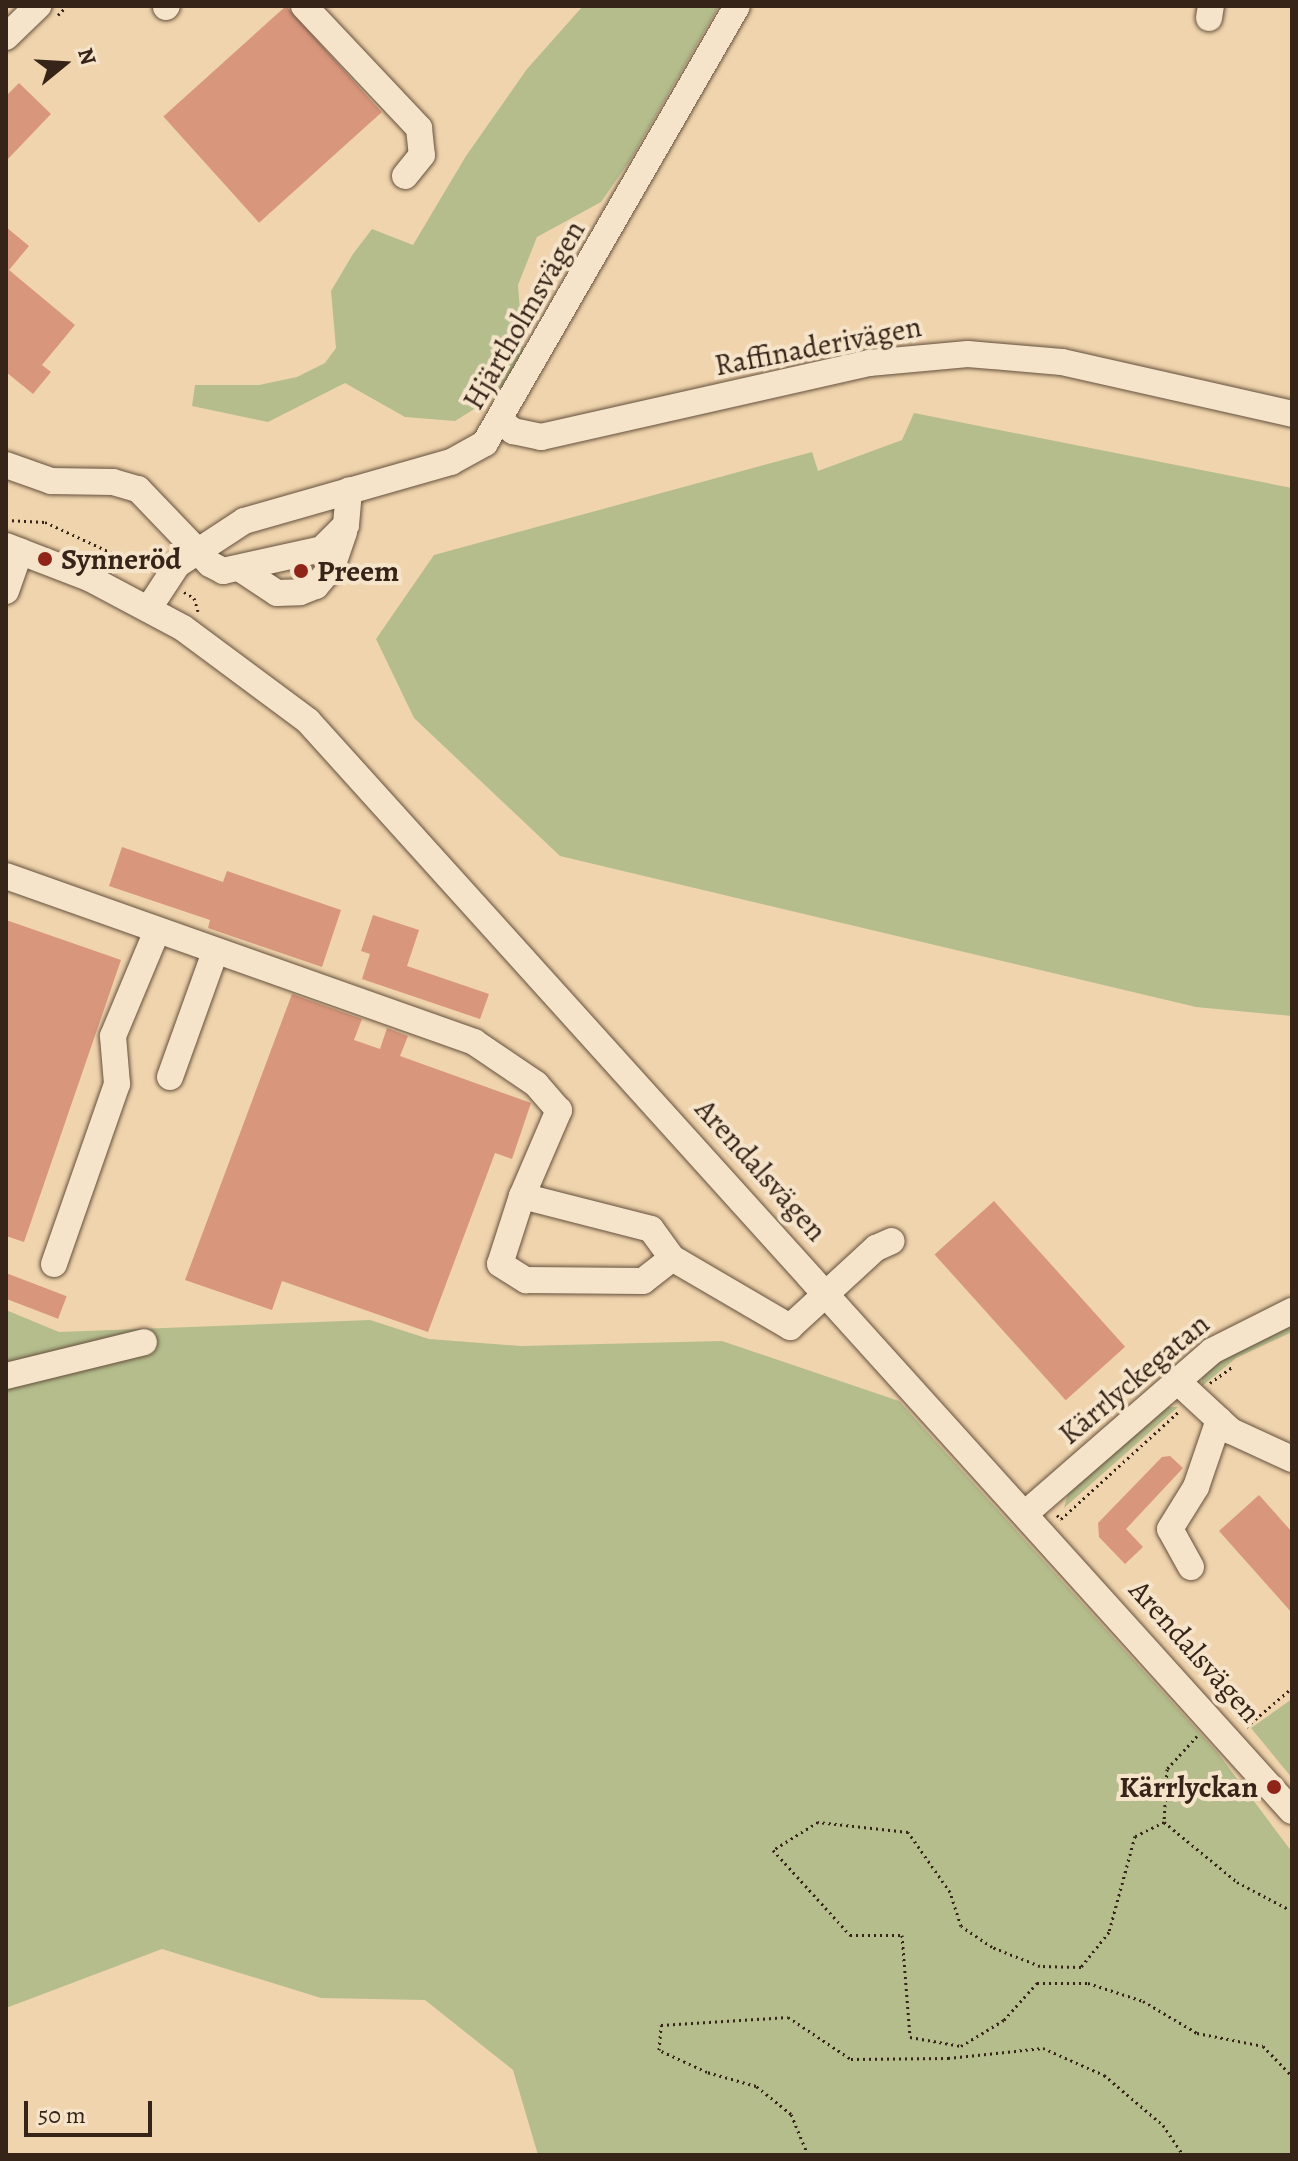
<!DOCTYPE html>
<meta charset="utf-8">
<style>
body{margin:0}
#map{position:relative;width:1298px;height:2161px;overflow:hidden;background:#f0d4ad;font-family:Alegreya,serif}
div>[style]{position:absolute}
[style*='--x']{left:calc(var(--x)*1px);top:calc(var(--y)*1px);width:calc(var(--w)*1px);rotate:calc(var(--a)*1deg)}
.green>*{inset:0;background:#b5bd8d}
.building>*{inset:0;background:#d8967c;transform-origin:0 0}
.path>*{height:3px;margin-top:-1.5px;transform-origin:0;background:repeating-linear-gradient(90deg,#352417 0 2px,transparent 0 6px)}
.roads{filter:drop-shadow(0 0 2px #64503c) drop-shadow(0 0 2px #64503c)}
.minor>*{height:26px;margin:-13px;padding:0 13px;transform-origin:13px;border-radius:13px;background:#f5e3ca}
.dots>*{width:22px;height:22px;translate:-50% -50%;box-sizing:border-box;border:4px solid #f5e3ca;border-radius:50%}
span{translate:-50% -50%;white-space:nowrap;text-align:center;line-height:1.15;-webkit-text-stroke:8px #f5e3ca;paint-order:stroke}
.street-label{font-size:30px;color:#352417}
.poi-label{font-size:30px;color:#352417;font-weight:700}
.left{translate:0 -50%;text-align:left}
.right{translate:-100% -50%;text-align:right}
.frame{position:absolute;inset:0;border:8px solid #352417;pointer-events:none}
.north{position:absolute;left:24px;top:24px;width:80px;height:80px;-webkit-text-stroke:6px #f5e3ca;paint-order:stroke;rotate:72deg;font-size:22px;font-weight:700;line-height:32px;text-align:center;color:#352417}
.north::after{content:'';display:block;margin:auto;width:28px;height:36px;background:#352417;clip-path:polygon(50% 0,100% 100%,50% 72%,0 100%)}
.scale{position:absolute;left:24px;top:2101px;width:128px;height:36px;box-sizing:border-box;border:4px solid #352417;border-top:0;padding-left:10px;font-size:24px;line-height:28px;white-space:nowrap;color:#352417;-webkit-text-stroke:6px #f5e3ca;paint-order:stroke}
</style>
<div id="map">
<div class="green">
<i style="clip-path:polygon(583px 6px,719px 6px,629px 162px,601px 202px,537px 237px,518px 285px,523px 350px,498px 394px,455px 421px,405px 417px,345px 383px,268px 422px,192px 406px,195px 385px,259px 385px,297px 377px,325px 363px,336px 348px,331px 291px,353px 254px,372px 229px,413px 245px,466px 156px,527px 69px)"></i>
<i style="clip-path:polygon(914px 413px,1292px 488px,1292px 1016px,1196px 1007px,560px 856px,414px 718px,376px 639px,434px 555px,812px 452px,818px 471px,902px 440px)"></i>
<i style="clip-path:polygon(6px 1310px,59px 1332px,370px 1320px,429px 1339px,521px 1346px,722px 1341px,899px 1401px,1217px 1752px,1292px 1852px,1292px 2155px,538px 2155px,513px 2070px,425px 2000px,321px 1998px,162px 1949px,6px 2008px)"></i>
<i style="clip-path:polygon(1292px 1321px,1292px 1332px,1236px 1358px,1202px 1386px,1202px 1371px)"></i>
<i style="clip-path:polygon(1166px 1407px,1178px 1407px,1064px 1508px,1068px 1493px)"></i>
<i style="clip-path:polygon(1292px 1699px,1292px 1778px,1251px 1728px)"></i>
</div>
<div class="building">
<i style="left:286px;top:6px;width:143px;height:165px;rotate:48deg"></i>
<i style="clip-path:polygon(19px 83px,51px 114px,6px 161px,6px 96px)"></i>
<i style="clip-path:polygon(6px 227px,29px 246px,9px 270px,75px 325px,42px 365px,51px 372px,33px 394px,6px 372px)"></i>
<i style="clip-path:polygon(122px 847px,223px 882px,227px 871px,341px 910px,322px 967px,208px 928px,210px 920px,109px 886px)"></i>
<i style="clip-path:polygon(373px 915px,419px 930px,407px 966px,489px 994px,480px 1019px,362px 979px,370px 954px,361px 951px)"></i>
<i style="clip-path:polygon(6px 920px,121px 960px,24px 1242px,6px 1236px)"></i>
<i style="clip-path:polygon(292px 994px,362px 1019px,354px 1040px,380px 1049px,387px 1028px,408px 1036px,400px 1056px,531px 1103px,512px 1159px,495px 1153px,428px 1332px,282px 1281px,272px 1310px,185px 1280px)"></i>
<i style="left:994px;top:1201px;width:196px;height:80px;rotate:48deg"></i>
<i style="left:6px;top:1273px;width:65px;height:24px;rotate:21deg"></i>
<i style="clip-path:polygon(1170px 1456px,1183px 1468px,1126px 1529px,1143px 1547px,1125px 1564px,1099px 1537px,1098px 1523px,1162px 1457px)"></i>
<i style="clip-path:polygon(1259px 1495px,1292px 1532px,1292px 1613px,1219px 1531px)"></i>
</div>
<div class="path">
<i style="--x:58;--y:15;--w:13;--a:-45"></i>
<i style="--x:6;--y:520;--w:39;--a:3"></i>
<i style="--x:45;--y:522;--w:112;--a:24.7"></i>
<i style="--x:184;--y:592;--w:12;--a:31"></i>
<i style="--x:194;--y:598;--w:14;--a:73"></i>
<i style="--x:1210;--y:1383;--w:29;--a:-36"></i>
<i style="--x:1057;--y:1515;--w:6;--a:45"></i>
<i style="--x:1061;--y:1519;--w:159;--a:-42.4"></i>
<i style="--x:1246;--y:1727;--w:60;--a:-40.3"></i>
<i style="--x:1197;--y:1736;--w:45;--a:132.3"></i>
<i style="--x:1167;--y:1769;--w:53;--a:93.2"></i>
<i style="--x:1164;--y:1822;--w:94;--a:39.4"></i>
<i style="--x:1237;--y:1882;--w:62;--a:27.8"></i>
<i style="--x:1164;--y:1822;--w:32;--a:154"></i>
<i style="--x:1135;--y:1836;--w:99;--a:105.2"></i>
<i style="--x:1109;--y:1932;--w:45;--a:128.7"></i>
<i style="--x:1081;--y:1967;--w:41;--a:-178.6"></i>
<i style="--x:1040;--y:1966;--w:52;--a:-158.4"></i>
<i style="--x:992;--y:1947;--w:37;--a:-146"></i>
<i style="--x:961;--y:1926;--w:36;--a:-108"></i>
<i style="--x:950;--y:1892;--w:73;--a:-125"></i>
<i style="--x:908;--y:1832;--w:91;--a:-173.7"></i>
<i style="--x:818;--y:1822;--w:53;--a:148.1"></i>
<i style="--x:773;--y:1850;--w:115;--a:47.8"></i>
<i style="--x:850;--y:1935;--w:52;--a:0"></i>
<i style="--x:902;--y:1935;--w:102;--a:85.5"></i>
<i style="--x:910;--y:2037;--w:52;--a:10"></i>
<i style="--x:961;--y:2046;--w:50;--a:-31.2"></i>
<i style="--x:1004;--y:2020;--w:50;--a:-48.3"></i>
<i style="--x:1037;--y:1983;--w:51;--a:0"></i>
<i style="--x:1088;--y:1983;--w:58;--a:18.1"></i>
<i style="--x:1143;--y:2001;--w:63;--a:30.7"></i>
<i style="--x:1197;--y:2033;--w:67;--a:11.1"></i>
<i style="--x:1263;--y:2046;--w:42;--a:46"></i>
<i style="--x:808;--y:2155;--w:44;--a:-112.5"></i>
<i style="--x:791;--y:2114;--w:45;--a:-141.3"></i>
<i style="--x:756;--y:2086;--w:51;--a:-164.1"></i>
<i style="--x:707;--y:2072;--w:53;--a:-155.4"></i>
<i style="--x:659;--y:2050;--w:25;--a:-85"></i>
<i style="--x:661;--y:2025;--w:127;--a:-3.6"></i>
<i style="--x:788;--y:2017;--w:76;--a:33.7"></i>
<i style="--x:851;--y:2059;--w:97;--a:-0.6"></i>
<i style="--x:948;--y:2058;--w:96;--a:-6"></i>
<i style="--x:1043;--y:2048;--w:67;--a:23.9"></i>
<i style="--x:1104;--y:2075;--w:77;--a:40.3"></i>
<i style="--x:1163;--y:2125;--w:36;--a:56"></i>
</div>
<div class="roads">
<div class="minor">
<i style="--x:304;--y:6;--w:168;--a:46.7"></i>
<i style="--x:419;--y:128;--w:27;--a:84"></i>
<i style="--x:422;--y:155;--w:27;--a:129"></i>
<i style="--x:166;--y:7;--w:1;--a:-45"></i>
<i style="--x:1209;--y:18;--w:12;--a:-81"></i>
<i style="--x:6;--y:37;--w:45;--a:-44.1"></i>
<i style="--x:501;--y:421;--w:16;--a:40"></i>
<i style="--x:513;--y:431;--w:29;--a:12"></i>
<i style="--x:541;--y:437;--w:336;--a:-12.7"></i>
<i style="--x:869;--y:363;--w:99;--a:-5.2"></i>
<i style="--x:968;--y:354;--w:94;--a:4.9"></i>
<i style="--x:1062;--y:362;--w:236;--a:12.7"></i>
<i style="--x:6;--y:465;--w:48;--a:19.6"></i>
<i style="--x:51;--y:481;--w:62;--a:0.9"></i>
<i style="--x:113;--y:482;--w:26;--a:16"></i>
<i style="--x:138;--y:489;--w:104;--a:46.2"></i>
<i style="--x:210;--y:564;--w:15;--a:28"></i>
<i style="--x:223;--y:571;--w:101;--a:-12.5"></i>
<i style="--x:322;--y:549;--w:34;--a:-45"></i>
<i style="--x:346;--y:525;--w:35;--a:-85"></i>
<i style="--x:6;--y:546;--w:89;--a:21.1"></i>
<i style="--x:89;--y:578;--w:106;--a:28"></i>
<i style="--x:183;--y:628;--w:156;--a:36.6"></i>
<i style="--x:308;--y:721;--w:1468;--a:47.93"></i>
<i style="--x:242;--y:570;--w:42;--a:33.3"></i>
<i style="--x:277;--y:593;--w:23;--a:-2"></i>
<i style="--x:300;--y:592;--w:17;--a:-21"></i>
<i style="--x:316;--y:586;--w:25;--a:-50"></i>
<i style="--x:332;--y:567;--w:37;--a:-71"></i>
<i style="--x:6;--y:591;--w:42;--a:-70.7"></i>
<i style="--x:149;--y:608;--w:51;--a:-56.9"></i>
<i style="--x:177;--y:565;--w:80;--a:-33.3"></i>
<i style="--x:244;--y:521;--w:215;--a:-15.9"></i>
<i style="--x:451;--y:462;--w:39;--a:-29"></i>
<i style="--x:485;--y:443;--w:504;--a:-60.03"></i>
<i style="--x:6;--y:876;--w:497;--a:19.5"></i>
<i style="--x:474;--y:1042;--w:75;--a:34.1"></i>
<i style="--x:536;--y:1084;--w:35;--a:49"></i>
<i style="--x:559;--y:1110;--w:94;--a:113.3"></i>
<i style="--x:522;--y:1196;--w:133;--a:14.3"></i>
<i style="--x:651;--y:1229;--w:36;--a:54"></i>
<i style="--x:672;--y:1258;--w:137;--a:30.3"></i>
<i style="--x:790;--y:1327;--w:117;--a:-42.6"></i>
<i style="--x:876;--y:1248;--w:17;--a:-24"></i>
<i style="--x:170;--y:1077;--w:133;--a:-70.2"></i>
<i style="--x:522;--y:1196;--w:71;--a:107.9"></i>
<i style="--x:500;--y:1264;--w:31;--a:32"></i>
<i style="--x:526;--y:1280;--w:117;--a:0.5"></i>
<i style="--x:643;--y:1281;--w:37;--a:-38"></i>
<i style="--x:54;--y:1264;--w:191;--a:-70.7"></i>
<i style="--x:117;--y:1084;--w:48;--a:-94.8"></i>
<i style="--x:113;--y:1036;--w:114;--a:-67.3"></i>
<i style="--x:6;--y:1376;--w:142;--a:-13.8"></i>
<i style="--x:1177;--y:1381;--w:74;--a:42.8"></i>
<i style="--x:1231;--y:1431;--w:67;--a:24.7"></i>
<i style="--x:1027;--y:1512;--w:245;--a:-41"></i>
<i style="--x:1212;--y:1351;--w:89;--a:-26.6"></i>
<i style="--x:1191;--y:1567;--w:43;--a:-118.9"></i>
<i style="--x:1170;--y:1529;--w:49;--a:-58.2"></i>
<i style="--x:1196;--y:1487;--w:71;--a:-71.1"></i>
</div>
</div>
<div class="dots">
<i style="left:45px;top:559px;background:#8f2418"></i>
<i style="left:301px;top:571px;background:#8f2418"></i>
<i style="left:1274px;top:1787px;background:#8f2418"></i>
</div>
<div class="street-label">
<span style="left:524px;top:315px;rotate:-60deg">Hjärtholmsvägen</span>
<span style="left:818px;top:346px;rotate:-11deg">Raffinaderivägen</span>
<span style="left:761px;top:1170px;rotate:48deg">Arendalsvägen</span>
<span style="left:1134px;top:1379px;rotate:-40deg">Kärrlyckegatan</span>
<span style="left:1195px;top:1651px;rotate:48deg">Arendalsvägen</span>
</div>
<div class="poi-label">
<span class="left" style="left:61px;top:559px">Synneröd</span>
<span class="left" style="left:317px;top:571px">Preem</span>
<span class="right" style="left:1258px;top:1787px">Kärrlyckan</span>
</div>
<div class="frame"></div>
<div class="north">N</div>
<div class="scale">50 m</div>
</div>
